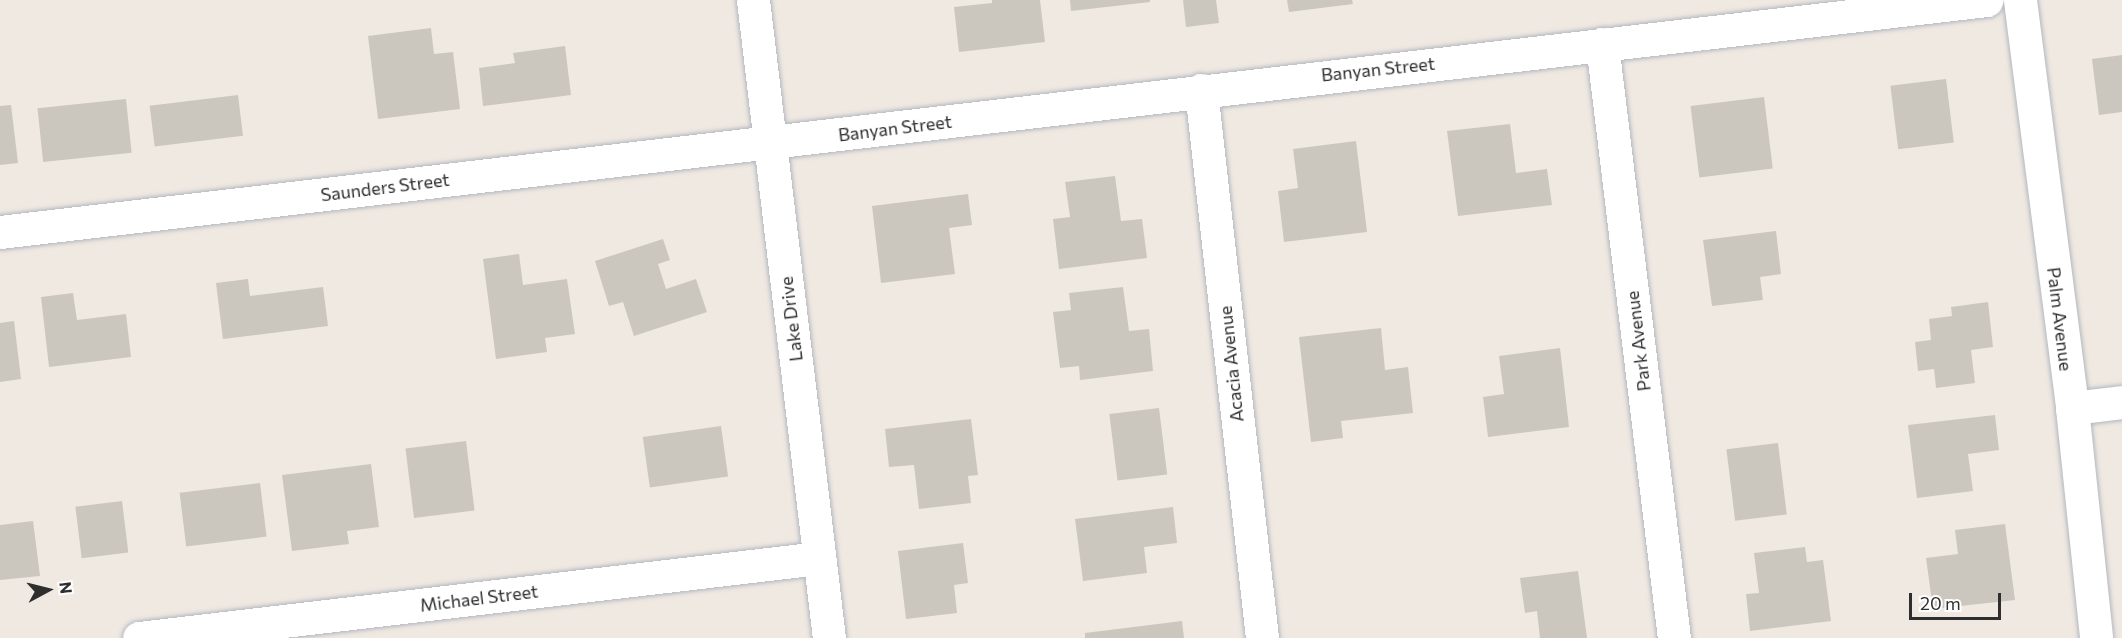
<!DOCTYPE html>
<style>
body{margin:0}
#map{position:relative;width:2122px;height:638px;overflow:hidden;background:#efe9e1;font-family:Commissioner,sans-serif}
div>[style]{position:absolute}
[style*='--x']{left:calc(var(--x)*1px);top:calc(var(--y)*1px);width:calc(var(--w)*1px);rotate:calc(var(--a)*1deg)}
.building>*{inset:0;background:#cbc7bf;transform-origin:0 0}
.roads{filter:drop-shadow(0 0 2px #b4b7c1) drop-shadow(0 0 2px #b4b7c1)}
.minor>*{height:33px;margin:-16.5px;padding:0 16.5px;transform-origin:16.5px;border-radius:16.5px;background:#fff}
span{translate:-50% -50%;white-space:nowrap;text-align:center;line-height:1.15;-webkit-text-stroke:5px #fff;paint-order:stroke}
.street-label{font-size:18px;color:#2e2e2e}
.north{position:absolute;left:18px;top:560px;width:60px;height:60px;-webkit-text-stroke:4px #fff;paint-order:stroke;rotate:83deg;font-size:16px;font-weight:700;line-height:24px;text-align:center;color:#2e2e2e}
.north::after{content:'';display:block;margin:auto;width:21px;height:27px;background:#2e2e2e;clip-path:polygon(50% 0,100% 100%,50% 72%,0 100%)}
.scale{position:absolute;left:1909px;top:593px;width:92px;height:27px;box-sizing:border-box;border:3px solid #2e2e2e;border-top:0;padding-left:8px;font-size:18px;line-height:21px;white-space:nowrap;color:#2e2e2e;-webkit-text-stroke:4px #fff;paint-order:stroke}
</style>
<div id="map">
<div class="building">
<i style="clip-path:polygon(992px 0,1040px 0,1045px 42px,959px 52px,954px 7px,992px 3px)"></i>
<i style="clip-path:polygon(1070px 0,1150px 0,1150px 2px,1071px 11px)"></i>
<i style="clip-path:polygon(1183px 0,1216px 0,1219px 23px,1186px 27px)"></i>
<i style="clip-path:polygon(1287px 0,1352px 0,1353px 4px,1289px 12px)"></i>
<i style="clip-path:polygon(431px 28px,434px 54px,453px 52px,460px 109px,378px 119px,368px 36px)"></i>
<i style="clip-path:polygon(565px 46px,571px 95px,483px 106px,479px 68px,515px 63px,513px 53px)"></i>
<i style="clip-path:polygon(2122px 55px,2122px 112px,2099px 115px,2092px 59px)"></i>
<i style="left:1946px;top:79px;width:64px;height:56px;rotate:83deg"></i>
<i style="left:238px;top:95px;width:41px;height:89px;rotate:83deg"></i>
<i style="left:1764px;top:97px;width:72px;height:74px;rotate:83deg"></i>
<i style="left:126px;top:99px;width:54px;height:89px;rotate:84deg"></i>
<i style="clip-path:polygon(11px 105px,18px 163px,0 165px,0 106px)"></i>
<i style="clip-path:polygon(1510px 124px,1516px 173px,1547px 169px,1552px 205px,1458px 216px,1447px 131px)"></i>
<i style="clip-path:polygon(1356px 141px,1367px 232px,1284px 242px,1278px 191px,1298px 188px,1293px 149px)"></i>
<i style="clip-path:polygon(1115px 176px,1121px 221px,1142px 219px,1147px 258px,1059px 269px,1053px 219px,1070px 217px,1065px 182px)"></i>
<i style="clip-path:polygon(968px 194px,972px 225px,949px 228px,955px 274px,881px 283px,872px 206px)"></i>
<i style="clip-path:polygon(1776px 231px,1781px 274px,1760px 277px,1763px 300px,1712px 306px,1703px 240px)"></i>
<i style="clip-path:polygon(663px 239px,670px 260px,658px 264px,666px 289px,696px 279px,707px 312px,634px 336px,623px 302px,609px 306px,595px 261px)"></i>
<i style="clip-path:polygon(519px 254px,523px 285px,567px 279px,575px 334px,545px 338px,547px 352px,496px 359px,483px 259px)"></i>
<i style="clip-path:polygon(248px 279px,250px 296px,323px 287px,328px 326px,223px 339px,216px 283px)"></i>
<i style="clip-path:polygon(1123px 287px,1129px 331px,1149px 329px,1153px 371px,1080px 380px,1079px 366px,1060px 368px,1053px 312px,1071px 310px,1069px 293px)"></i>
<i style="clip-path:polygon(73px 293px,77px 320px,126px 314px,131px 357px,49px 367px,41px 297px)"></i>
<i style="clip-path:polygon(1988px 302px,1993px 347px,1971px 350px,1975px 383px,1936px 388px,1934px 369px,1918px 371px,1915px 342px,1931px 340px,1929px 319px,1952px 316px,1951px 307px)"></i>
<i style="clip-path:polygon(14px 321px,21px 379px,0 382px,0 323px)"></i>
<i style="clip-path:polygon(1381px 328px,1385px 370px,1408px 367px,1413px 413px,1341px 421px,1343px 438px,1311px 442px,1299px 337px)"></i>
<i style="clip-path:polygon(1560px 348px,1569px 427px,1488px 437px,1483px 397px,1504px 394px,1499px 356px)"></i>
<i style="left:1159px;top:408px;width:67px;height:50px;rotate:83deg"></i>
<i style="clip-path:polygon(1995px 415px,1999px 450px,1968px 454px,1973px 491px,1917px 498px,1908px 425px)"></i>
<i style="clip-path:polygon(971px 419px,978px 475px,968px 476px,971px 503px,919px 509px,914px 465px,889px 467px,885px 429px)"></i>
<i style="left:721px;top:426px;width:51px;height:79px;rotate:82deg"></i>
<i style="left:466px;top:441px;width:70px;height:61px;rotate:83deg"></i>
<i style="left:1778px;top:443px;width:72px;height:52px;rotate:83deg"></i>
<i style="clip-path:polygon(371px 464px,379px 527px,347px 531px,349px 544px,292px 551px,282px 475px)"></i>
<i style="left:260px;top:483px;width:54px;height:81px;rotate:83deg"></i>
<i style="left:122px;top:501px;width:52px;height:47px;rotate:83deg"></i>
<i style="clip-path:polygon(1173px 507px,1177px 543px,1144px 547px,1147px 573px,1083px 581px,1075px 519px)"></i>
<i style="clip-path:polygon(33px 521px,40px 576px,0 580px,0 525px)"></i>
<i style="clip-path:polygon(2005px 524px,2015px 600px,1933px 609px,1926px 558px,1958px 554px,1955px 530px)"></i>
<i style="clip-path:polygon(963px 543px,968px 583px,954px 585px,957px 613px,906px 619px,898px 551px)"></i>
<i style="clip-path:polygon(1805px 547px,1807px 562px,1823px 560px,1831px 621px,1750px 631px,1746px 594px,1759px 593px,1754px 553px)"></i>
<i style="clip-path:polygon(1578px 571px,1587px 638px,1540px 638px,1537px 611px,1525px 613px,1520px 578px)"></i>
<i style="clip-path:polygon(1182px 621px,1184px 638px,1085px 638px,1085px 633px)"></i>
</div>
<div class="roads">
<div class="minor">
<i style="--x:753;--y:0;--w:643;--a:83.21"></i>
<i style="--x:2020;--y:0;--w:411;--a:82.7"></i>
<i style="--x:2072;--y:408;--w:231;--a:84"></i>
<i style="--x:1602;--y:44;--w:598;--a:83.09"></i>
<i style="--x:1201;--y:90;--w:551;--a:83.65"></i>
<i style="--x:0;--y:232;--w:2000;--a:-6.66"></i>
<i style="--x:2072;--y:408;--w:50;--a:-6.8"></i>
<i style="--x:139;--y:638;--w:685;--a:-6.71"></i>
</div>
</div>
<div class="street-label">
<span style="left:1378px;top:69px;rotate:-6deg">Banyan Street</span>
<span style="left:895px;top:128px;rotate:-7deg">Banyan Street</span>
<span style="left:385px;top:187px;rotate:-7deg">Saunders Street</span>
<span style="left:791px;top:319px;rotate:-97deg">Lake Drive</span>
<span style="left:2060px;top:319px;rotate:83deg">Palm Avenue</span>
<span style="left:1638px;top:341px;rotate:-97deg">Park Avenue</span>
<span style="left:1231px;top:364px;rotate:-96deg">Acacia Avenue</span>
<span style="left:479px;top:598px;rotate:-7deg">Michael Street</span>
</div>
<div class="north">N</div>
<div class="scale">20 m</div>
</div>
